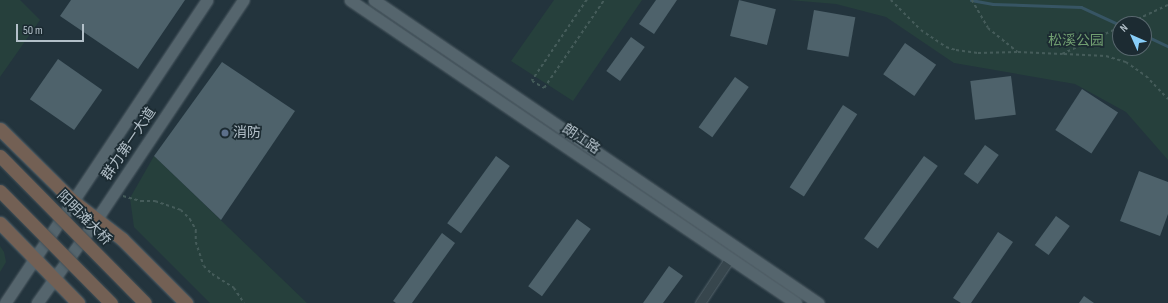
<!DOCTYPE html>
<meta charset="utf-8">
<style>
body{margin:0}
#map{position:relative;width:1168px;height:303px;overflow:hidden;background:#23343d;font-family:"Sofia Sans Condensed","Noto Sans SC",sans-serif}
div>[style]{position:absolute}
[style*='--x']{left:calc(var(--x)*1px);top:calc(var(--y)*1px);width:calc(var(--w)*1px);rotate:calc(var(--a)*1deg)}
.green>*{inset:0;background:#26403c}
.stream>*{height:2.5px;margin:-1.25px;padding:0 1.25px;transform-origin:1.25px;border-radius:1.25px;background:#375564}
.building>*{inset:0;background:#4e626b;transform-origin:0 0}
.path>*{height:1.5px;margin-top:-0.75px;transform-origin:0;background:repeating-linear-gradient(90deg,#455c5a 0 3px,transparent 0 6px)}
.roads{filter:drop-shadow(0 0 1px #55636b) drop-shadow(0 0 1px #55636b)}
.minor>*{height:9px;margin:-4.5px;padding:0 4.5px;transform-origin:4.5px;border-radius:4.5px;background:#37464d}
.major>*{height:11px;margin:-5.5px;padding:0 5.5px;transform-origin:5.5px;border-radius:5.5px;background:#55656d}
.highway>*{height:13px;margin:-6.5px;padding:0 6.5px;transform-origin:6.5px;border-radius:6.5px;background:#736054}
.bridges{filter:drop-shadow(0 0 1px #425058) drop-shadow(0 0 1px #425058)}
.highway-bridge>*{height:13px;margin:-6.5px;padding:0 6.5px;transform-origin:6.5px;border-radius:6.5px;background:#736054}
.dots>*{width:11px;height:11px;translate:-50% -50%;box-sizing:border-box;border:2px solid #1c2b32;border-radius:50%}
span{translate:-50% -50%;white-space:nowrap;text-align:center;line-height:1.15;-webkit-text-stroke:3.5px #1c2b32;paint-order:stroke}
.park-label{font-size:14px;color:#719f71}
.poi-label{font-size:14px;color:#b3c0c9}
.left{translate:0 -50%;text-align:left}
.street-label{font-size:14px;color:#b3c0c9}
.north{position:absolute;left:1112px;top:16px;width:40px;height:40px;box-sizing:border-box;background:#1c2b32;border:1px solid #58676e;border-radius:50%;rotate:315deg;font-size:11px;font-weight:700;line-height:16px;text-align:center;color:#b3c0c9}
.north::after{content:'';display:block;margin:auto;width:14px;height:18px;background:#88cef9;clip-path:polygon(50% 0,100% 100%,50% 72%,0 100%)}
.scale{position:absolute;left:16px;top:24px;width:68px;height:18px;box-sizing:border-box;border:2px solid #b3c0c9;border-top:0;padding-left:5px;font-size:12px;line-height:14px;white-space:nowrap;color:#b3c0c9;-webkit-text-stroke:3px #1c2b32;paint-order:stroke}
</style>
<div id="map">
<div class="green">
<i style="clip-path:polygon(0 0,20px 0,40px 20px,0 77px)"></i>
<i style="clip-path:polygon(554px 0,642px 0,573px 101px,511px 61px)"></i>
<i style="clip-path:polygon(evenodd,789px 0,1168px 0,1168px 160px,1126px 112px,1075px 84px,954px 63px,886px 17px,836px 4px,789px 0,1120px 24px,1144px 24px,1144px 48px,1120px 48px,1120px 24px)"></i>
<i style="clip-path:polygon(154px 156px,307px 303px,210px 303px,134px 227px,130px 198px)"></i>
<i style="clip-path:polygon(0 246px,4px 252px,6px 262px,0 272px)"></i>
</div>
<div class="stream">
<i style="--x:971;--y:0;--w:22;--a:10"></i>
<i style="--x:993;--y:4;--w:88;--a:2"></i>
<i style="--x:1081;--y:7;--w:43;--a:24.8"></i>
<i style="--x:1144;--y:35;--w:26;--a:25"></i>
</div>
<div class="building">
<i style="clip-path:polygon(71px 0,185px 0,138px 69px,60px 16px)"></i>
<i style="clip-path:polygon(656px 0,677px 0,654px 34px,639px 24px)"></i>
<i style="left:739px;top:0;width:38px;height:37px;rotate:14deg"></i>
<i style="left:814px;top:10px;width:42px;height:40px;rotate:10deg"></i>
<i style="left:631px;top:37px;width:17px;height:42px;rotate:36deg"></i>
<i style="left:905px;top:43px;width:38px;height:38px;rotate:35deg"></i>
<i style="left:58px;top:59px;width:54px;height:49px;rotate:35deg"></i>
<i style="clip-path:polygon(222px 62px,295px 111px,221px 220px,154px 156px)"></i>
<i style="left:1011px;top:76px;width:39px;height:41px;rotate:83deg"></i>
<i style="left:735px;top:77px;width:17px;height:62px;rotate:36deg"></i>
<i style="left:1082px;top:89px;width:43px;height:49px;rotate:33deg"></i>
<i style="left:843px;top:105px;width:17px;height:98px;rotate:33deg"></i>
<i style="left:985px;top:145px;width:17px;height:36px;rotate:36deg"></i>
<i style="left:496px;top:156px;width:17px;height:83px;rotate:36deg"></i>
<i style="left:924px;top:156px;width:17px;height:102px;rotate:36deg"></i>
<i style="clip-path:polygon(1139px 171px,1168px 182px,1168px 214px,1160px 236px,1120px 221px)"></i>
<i style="left:1056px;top:216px;width:17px;height:36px;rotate:36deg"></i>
<i style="left:577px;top:219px;width:17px;height:83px;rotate:36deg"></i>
<i style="clip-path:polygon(998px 232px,1013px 242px,971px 303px,961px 303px,953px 298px)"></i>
<i style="clip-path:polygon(442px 233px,455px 243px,412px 303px,396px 303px,393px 301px)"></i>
<i style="clip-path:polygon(669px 266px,683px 276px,663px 303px,643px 303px)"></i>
<i style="clip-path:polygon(1084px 296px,1094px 303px,1079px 303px)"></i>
</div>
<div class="path">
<i style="--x:587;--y:0;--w:98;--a:124.2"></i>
<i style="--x:532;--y:81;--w:14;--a:30"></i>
<i style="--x:544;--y:88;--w:107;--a:-55.7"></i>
<i style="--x:891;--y:0;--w:42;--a:45"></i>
<i style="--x:921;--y:30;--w:30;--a:34"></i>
<i style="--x:946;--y:47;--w:10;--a:17"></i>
<i style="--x:956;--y:50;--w:22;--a:8"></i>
<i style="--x:978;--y:53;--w:40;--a:-1.4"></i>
<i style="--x:972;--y:0;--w:32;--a:60"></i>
<i style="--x:988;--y:28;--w:38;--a:39"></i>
<i style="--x:1018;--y:52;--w:44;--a:2.6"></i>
<i style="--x:1062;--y:54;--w:64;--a:-25"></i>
<i style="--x:1127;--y:24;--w:45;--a:-24.9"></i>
<i style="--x:1064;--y:54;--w:42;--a:2.7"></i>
<i style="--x:1106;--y:56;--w:21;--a:17"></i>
<i style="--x:1126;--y:62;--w:24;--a:35"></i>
<i style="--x:1146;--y:76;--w:32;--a:46"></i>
<i style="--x:123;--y:196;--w:19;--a:16"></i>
<i style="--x:141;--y:201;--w:14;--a:0"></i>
<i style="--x:155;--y:201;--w:28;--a:19"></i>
<i style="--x:181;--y:210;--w:13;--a:45"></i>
<i style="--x:190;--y:219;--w:13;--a:61"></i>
<i style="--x:196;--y:230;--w:12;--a:90"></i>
<i style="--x:196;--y:242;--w:25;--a:72"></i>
<i style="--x:204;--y:266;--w:11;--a:45"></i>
<i style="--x:212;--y:274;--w:26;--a:32"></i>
<i style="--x:234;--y:288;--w:18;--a:56"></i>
</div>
<div class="roads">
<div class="minor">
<i style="--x:700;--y:303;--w:54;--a:-56.3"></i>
</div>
<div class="major">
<i style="--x:350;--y:0;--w:539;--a:34.19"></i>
<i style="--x:374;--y:0;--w:538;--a:34.31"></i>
<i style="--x:5;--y:303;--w:364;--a:-56.3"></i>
<i style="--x:37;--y:303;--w:102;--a:-54.6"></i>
<i style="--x:96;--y:220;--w:265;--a:-56.2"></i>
</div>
<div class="highway">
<i style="--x:0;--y:129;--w:104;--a:44.6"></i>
<i style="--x:74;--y:202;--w:61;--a:37.6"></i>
<i style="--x:122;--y:239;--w:91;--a:45"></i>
<i style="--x:0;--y:223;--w:112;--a:45.7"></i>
</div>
</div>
<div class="bridges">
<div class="highway-bridge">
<i style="--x:0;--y:156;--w:206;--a:45.4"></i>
<i style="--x:0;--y:191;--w:158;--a:45.3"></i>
</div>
</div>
<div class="dots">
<i style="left:225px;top:133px;background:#5c6f8a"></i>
</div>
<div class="park-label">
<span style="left:1076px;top:41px">松溪公园</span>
</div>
<div class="poi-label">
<span class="left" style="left:233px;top:133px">消防</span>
</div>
<div class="street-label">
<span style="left:581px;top:139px;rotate:34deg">朗江路</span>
<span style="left:129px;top:144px;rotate:-56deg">群力第一大道</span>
<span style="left:84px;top:218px;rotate:45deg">阳明滩大桥</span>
</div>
<div class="north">N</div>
<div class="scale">50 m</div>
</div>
